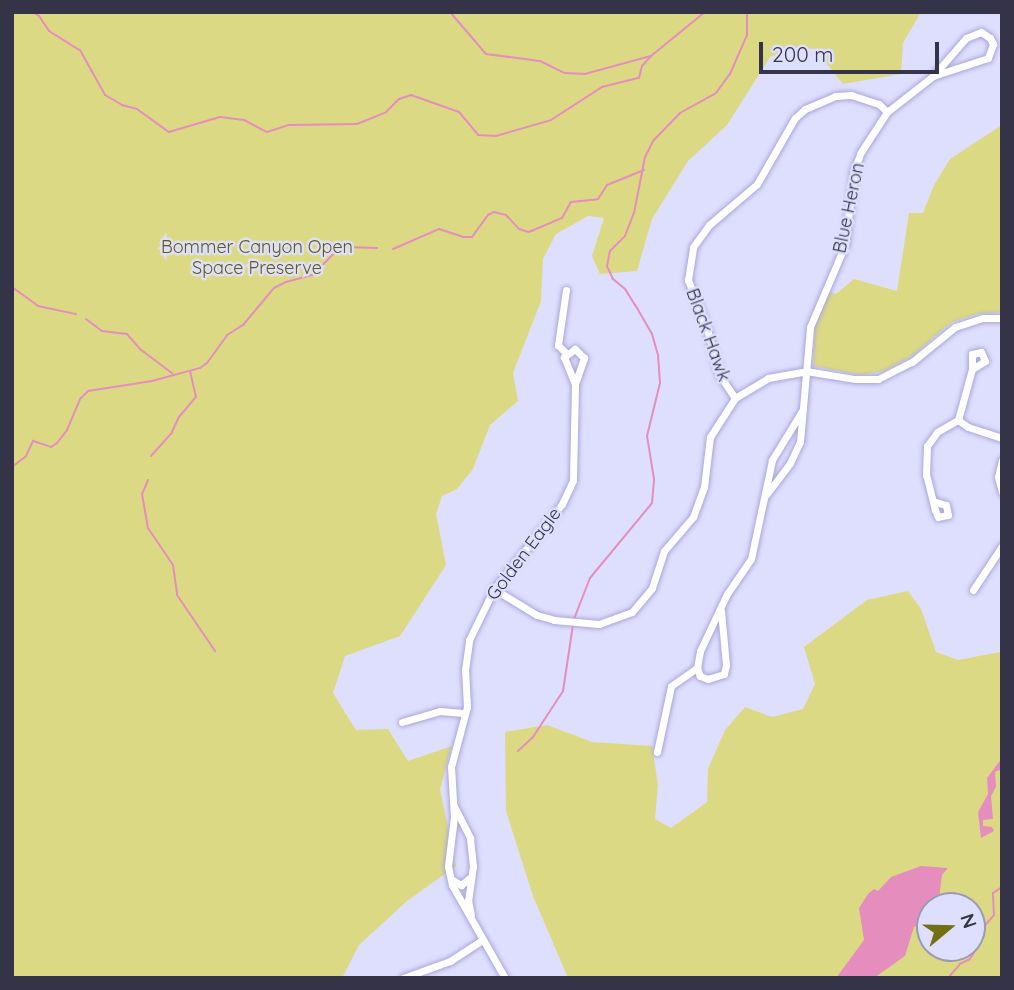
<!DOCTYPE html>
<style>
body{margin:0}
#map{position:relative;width:1014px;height:990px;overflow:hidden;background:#dedefe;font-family:Quicksand,sans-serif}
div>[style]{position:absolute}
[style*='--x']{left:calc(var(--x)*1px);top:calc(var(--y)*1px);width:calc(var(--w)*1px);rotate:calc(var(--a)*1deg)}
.green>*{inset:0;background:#dcd985}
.water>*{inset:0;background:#e58ebe}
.stream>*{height:2px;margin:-1px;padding:0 1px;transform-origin:1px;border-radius:1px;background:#e58ebe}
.roads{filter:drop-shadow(0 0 2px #a9a7da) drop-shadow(0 0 2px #a9a7da)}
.minor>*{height:7px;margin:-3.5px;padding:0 3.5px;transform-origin:3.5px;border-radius:3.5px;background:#fff}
span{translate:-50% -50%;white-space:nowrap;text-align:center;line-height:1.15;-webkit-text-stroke:5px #dedefe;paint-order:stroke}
.street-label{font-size:18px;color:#343348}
.park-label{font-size:18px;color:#5e5b12}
.frame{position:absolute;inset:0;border:14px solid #343348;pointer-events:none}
.north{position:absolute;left:916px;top:892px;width:70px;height:70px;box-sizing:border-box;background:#dedefe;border:2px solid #9a9ab5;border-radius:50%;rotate:71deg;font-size:19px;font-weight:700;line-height:28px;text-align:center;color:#343348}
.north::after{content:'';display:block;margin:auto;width:24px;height:32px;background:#747011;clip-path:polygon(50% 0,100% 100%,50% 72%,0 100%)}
.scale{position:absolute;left:759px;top:42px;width:180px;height:32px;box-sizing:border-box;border:4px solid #343348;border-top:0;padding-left:9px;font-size:21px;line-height:24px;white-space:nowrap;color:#343348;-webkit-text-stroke:5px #dedefe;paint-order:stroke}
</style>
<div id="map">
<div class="green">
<i style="clip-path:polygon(12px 12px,921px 12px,903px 43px,901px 74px,843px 84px,815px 49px,793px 48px,770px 57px,727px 125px,688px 161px,652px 219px,637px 271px,600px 274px,592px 256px,604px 218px,588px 216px,556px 234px,543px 259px,541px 301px,513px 373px,518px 401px,490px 425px,473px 469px,457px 489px,442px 496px,436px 514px,446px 565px,400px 636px,345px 656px,333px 693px,356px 730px,388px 729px,408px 761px,452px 746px,440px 789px,456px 866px,407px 901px,359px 945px,342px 978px,12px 978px)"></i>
<i style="clip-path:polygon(1002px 125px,1002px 312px,977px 314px,952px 322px,912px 356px,885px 371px,861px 375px,813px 366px,815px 325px,828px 292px,836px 294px,854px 279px,897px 291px,909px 213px,923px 213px,934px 185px,950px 159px)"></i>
<i style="clip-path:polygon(evenodd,908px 591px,921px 609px,936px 652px,958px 660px,1000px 652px,1002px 649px,1002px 978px,568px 978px,533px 896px,506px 811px,505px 732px,547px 725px,592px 742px,652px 746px,658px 785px,655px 819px,671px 828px,707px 802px,708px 769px,725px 730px,745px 707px,772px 717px,803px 709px,815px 684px,804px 647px,867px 600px,908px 591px,930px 906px,972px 906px,972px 948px,930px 948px,930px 906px)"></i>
</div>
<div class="water">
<i style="clip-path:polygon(1002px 758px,1002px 769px,995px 772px,996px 787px,991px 796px,993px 819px,983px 820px,983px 826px,992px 827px,994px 831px,981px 838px,978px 812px,988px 794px,987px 778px)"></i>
<i style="clip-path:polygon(921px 866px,948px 868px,942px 875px,938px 906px,930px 906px,930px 920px,914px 927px,905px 956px,874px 978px,836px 978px,864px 940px,859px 908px,868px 894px,874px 889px,878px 891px,891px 877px)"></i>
</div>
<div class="stream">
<i style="--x:33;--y:12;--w:7;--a:34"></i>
<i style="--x:39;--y:16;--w:18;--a:56"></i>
<i style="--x:49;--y:31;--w:36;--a:32"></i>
<i style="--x:80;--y:50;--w:51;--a:60.9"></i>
<i style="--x:105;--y:95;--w:20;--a:30"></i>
<i style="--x:122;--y:105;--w:16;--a:15"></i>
<i style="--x:137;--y:109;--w:39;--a:36"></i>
<i style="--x:169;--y:132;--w:53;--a:-16.4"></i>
<i style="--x:220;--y:117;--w:24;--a:7"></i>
<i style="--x:244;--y:120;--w:26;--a:28"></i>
<i style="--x:267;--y:132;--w:23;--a:-18"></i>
<i style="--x:289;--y:125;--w:68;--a:-0.8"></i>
<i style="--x:357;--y:124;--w:31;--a:-22"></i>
<i style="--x:386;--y:112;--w:18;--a:-45"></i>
<i style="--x:399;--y:99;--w:13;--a:-18"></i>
<i style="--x:411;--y:95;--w:51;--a:19.5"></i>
<i style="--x:459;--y:112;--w:30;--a:50"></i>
<i style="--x:478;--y:135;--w:18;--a:3"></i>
<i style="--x:496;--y:136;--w:57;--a:-16.2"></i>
<i style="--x:551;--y:120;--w:61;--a:-32.9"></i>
<i style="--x:602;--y:87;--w:38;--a:-14"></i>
<i style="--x:639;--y:78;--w:12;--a:-76"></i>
<i style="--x:642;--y:66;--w:13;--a:-48"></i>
<i style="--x:450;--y:12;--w:55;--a:49.4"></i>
<i style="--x:486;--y:54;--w:54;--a:7.4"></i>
<i style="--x:540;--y:61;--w:28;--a:26"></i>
<i style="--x:565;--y:73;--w:20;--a:3"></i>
<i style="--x:585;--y:74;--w:68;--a:-15.3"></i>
<i style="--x:651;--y:56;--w:70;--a:-39.2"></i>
<i style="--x:393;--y:249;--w:50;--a:-23.5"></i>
<i style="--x:439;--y:229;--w:25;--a:18"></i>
<i style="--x:463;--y:237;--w:9;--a:0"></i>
<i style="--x:472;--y:237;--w:27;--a:-54"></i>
<i style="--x:488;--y:215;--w:7;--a:-27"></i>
<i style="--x:494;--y:212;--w:12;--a:14"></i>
<i style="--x:506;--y:215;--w:19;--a:47"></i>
<i style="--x:519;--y:229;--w:10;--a:17"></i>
<i style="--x:529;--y:232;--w:36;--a:-23"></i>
<i style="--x:562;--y:218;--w:18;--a:-61"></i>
<i style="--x:571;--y:202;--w:27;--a:-6"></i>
<i style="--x:598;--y:199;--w:17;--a:-57"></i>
<i style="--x:607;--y:185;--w:40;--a:-22"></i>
<i style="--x:12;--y:287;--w:32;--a:36"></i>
<i style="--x:38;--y:306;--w:39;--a:12"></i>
<i style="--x:86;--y:319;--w:20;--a:37"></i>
<i style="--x:102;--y:331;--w:25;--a:7"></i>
<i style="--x:127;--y:334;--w:20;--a:49"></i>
<i style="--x:140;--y:349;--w:41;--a:37.1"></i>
<i style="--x:151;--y:456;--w:30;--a:-48"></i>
<i style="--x:171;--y:434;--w:19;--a:-65"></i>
<i style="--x:179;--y:417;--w:26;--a:-50"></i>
<i style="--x:196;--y:397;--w:26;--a:-103"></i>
<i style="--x:12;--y:467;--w:18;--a:-38"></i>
<i style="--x:26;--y:456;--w:17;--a:-65"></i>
<i style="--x:33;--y:441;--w:19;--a:18"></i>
<i style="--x:51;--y:447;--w:7;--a:-34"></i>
<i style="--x:57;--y:443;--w:16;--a:-52"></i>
<i style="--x:67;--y:430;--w:34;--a:-67"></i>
<i style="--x:80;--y:399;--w:11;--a:-45"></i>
<i style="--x:88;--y:391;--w:65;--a:-8.9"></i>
<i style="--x:152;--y:381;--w:50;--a:-15.2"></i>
<i style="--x:200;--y:368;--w:9;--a:-36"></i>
<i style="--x:207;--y:363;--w:34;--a:-54"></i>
<i style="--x:227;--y:335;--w:19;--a:-32"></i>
<i style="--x:243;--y:325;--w:48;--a:-50"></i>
<i style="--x:274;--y:288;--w:13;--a:-27"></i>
<i style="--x:286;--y:282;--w:28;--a:-15"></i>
<i style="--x:313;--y:275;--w:32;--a:-46"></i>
<i style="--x:335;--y:252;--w:12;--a:-24"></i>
<i style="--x:346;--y:247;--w:31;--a:2"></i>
<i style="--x:148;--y:480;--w:15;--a:113"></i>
<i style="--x:142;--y:494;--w:35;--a:80"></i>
<i style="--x:148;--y:528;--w:45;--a:56"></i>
<i style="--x:173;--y:565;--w:30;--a:82"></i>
<i style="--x:177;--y:595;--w:68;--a:55.8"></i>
<i style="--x:574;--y:619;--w:44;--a:-68.7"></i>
<i style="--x:590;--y:578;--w:97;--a:-50.4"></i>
<i style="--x:652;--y:503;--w:24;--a:-85"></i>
<i style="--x:654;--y:479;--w:44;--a:-99.2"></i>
<i style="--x:647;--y:436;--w:55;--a:-76.2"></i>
<i style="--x:660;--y:383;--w:28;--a:-94"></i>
<i style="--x:658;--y:355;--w:22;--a:-106"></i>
<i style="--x:652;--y:334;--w:34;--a:-120"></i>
<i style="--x:635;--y:305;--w:19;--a:-122"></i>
<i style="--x:625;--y:289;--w:16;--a:-140"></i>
<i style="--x:613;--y:279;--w:14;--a:-115"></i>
<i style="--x:607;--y:266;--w:15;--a:-79"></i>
<i style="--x:610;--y:251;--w:21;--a:-45"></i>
<i style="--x:625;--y:236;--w:25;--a:-69"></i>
<i style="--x:634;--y:213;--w:57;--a:-78.9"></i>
<i style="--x:645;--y:157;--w:18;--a:-63"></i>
<i style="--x:653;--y:141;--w:39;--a:-46"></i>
<i style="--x:680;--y:113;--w:41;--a:-29.1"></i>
<i style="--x:716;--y:93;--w:24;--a:-54"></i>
<i style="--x:730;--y:74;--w:43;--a:-66.4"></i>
<i style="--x:747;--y:35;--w:23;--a:-90"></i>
<i style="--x:518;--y:751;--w:21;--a:-43"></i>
<i style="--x:533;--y:737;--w:55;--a:-56.9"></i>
<i style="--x:563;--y:691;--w:67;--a:-81.4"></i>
<i style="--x:948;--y:978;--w:18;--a:-49"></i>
<i style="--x:960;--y:964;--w:11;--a:-27"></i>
<i style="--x:970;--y:959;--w:12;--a:-59"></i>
<i style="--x:976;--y:949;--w:20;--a:-75"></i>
<i style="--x:981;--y:930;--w:20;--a:-49"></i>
<i style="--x:994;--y:915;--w:22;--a:-93"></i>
<i style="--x:993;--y:893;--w:11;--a:-34"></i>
</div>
<div class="roads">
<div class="minor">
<i style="--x:566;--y:290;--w:56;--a:98.3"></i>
<i style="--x:558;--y:345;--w:13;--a:45"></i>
<i style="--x:735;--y:398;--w:27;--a:-124"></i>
<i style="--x:720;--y:376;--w:49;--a:-105.5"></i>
<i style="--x:707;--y:329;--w:53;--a:-111.2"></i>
<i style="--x:688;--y:280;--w:33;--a:-81"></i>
<i style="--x:693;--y:247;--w:27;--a:-54"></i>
<i style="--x:709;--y:225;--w:63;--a:-40.5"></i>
<i style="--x:757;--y:184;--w:76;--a:-60.1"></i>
<i style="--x:795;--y:118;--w:13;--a:-42"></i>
<i style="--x:805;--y:109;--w:33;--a:-23"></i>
<i style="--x:835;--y:96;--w:16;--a:-4"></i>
<i style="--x:851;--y:95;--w:29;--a:18"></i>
<i style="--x:879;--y:104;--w:11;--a:45"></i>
<i style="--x:958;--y:420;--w:53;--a:-74.6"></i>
<i style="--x:972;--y:369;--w:15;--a:-90"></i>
<i style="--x:972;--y:354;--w:9;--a:-13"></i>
<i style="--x:981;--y:352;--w:10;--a:66"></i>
<i style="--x:985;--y:361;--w:15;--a:148"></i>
<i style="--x:958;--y:420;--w:12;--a:35"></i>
<i style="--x:968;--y:427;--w:36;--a:18"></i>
<i style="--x:1002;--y:460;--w:17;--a:103"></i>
<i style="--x:998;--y:477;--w:16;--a:75"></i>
<i style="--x:766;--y:495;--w:40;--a:-53"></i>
<i style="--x:790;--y:463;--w:23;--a:-65"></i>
<i style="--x:800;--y:442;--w:115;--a:-85"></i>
<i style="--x:810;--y:327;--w:89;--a:-66.9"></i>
<i style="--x:845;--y:245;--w:76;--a:-83.2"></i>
<i style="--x:854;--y:170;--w:19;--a:-69"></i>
<i style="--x:861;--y:152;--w:48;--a:-57"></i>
<i style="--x:887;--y:112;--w:58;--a:-38"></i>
<i style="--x:933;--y:76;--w:50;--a:-49"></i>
<i style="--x:966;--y:38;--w:16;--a:-22"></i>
<i style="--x:981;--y:32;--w:11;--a:34"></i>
<i style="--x:990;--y:38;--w:7;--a:63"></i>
<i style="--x:993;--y:44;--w:15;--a:110"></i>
<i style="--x:988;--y:58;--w:58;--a:161.9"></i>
<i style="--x:935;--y:502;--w:11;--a:15"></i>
<i style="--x:946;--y:505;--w:10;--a:79"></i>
<i style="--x:948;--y:515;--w:10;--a:169"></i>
<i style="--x:938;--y:517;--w:8;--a:-113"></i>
<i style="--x:935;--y:510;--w:36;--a:-104"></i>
<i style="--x:926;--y:475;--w:29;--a:-88"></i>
<i style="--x:927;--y:446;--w:17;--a:-54"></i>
<i style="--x:937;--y:432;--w:24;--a:-30"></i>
<i style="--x:494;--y:589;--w:50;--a:31.2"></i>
<i style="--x:537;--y:615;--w:18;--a:16"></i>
<i style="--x:554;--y:620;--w:45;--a:5.1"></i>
<i style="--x:599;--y:624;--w:35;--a:-20"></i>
<i style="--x:632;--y:612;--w:31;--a:-50"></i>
<i style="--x:652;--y:588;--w:39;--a:-72"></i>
<i style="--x:664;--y:551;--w:45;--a:-49.5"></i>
<i style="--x:693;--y:517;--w:32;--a:-70"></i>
<i style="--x:704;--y:487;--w:50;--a:-83.2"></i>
<i style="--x:710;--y:437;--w:46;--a:-57.3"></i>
<i style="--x:735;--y:398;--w:39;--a:-31"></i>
<i style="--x:768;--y:378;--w:39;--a:-10"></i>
<i style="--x:806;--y:371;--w:50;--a:9.3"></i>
<i style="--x:855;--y:379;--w:23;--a:0"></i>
<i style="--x:878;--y:379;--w:38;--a:-27"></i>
<i style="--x:912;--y:362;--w:55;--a:-39.1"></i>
<i style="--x:955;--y:327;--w:29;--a:-18"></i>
<i style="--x:983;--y:318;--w:19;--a:0"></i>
<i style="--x:973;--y:590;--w:53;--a:-56.6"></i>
<i style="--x:721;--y:611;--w:54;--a:84.7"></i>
<i style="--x:726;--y:665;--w:9;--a:103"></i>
<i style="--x:724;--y:674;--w:17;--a:163"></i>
<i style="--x:708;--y:679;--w:9;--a:-159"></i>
<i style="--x:700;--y:676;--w:9;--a:-111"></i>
<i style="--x:697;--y:668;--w:17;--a:-80"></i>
<i style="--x:700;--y:651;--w:63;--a:-64.7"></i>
<i style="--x:727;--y:594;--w:42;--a:-55.6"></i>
<i style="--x:751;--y:559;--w:101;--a:-78"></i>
<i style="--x:772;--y:460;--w:57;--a:-58.5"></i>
<i style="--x:402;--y:722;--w:40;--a:-16"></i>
<i style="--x:440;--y:711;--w:25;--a:5"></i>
<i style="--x:657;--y:752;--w:67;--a:-78"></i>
<i style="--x:671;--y:686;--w:32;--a:-35"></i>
<i style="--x:454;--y:806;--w:36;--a:63"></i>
<i style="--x:470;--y:838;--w:28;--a:84"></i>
<i style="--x:473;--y:866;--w:34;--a:98"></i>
<i style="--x:468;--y:900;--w:15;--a:79"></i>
<i style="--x:451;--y:879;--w:12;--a:31"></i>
<i style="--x:461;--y:885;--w:13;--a:-39"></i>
<i style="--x:403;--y:978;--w:50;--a:-19.9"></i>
<i style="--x:450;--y:961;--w:38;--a:-33"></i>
<i style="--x:505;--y:978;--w:107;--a:-119.7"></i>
<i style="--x:452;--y:885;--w:19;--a:-102"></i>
<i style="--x:448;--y:866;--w:49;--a:-83"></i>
<i style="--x:454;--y:817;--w:50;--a:-93.4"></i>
<i style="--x:451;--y:767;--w:62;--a:-75.1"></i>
<i style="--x:467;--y:707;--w:37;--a:-93"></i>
<i style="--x:465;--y:670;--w:30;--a:-82"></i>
<i style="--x:469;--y:640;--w:57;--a:-63.9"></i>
<i style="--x:494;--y:589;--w:109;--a:-51.3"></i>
<i style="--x:562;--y:504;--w:26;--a:-65"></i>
<i style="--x:573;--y:480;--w:96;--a:-88.8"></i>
<i style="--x:575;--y:384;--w:28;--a:-71"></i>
<i style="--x:584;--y:358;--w:13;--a:-135"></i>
<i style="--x:575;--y:349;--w:14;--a:144"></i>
<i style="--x:564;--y:357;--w:29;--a:68"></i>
</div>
</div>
<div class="street-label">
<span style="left:849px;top:208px;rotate:-78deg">Blue Heron</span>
<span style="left:708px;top:335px;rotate:70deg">Black Hawk</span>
<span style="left:524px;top:554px;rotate:-53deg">Golden Eagle</span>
</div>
<div class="park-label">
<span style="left:257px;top:258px">Bommer Canyon Open<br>Space Preserve</span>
</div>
<div class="frame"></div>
<div class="north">N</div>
<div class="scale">200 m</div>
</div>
